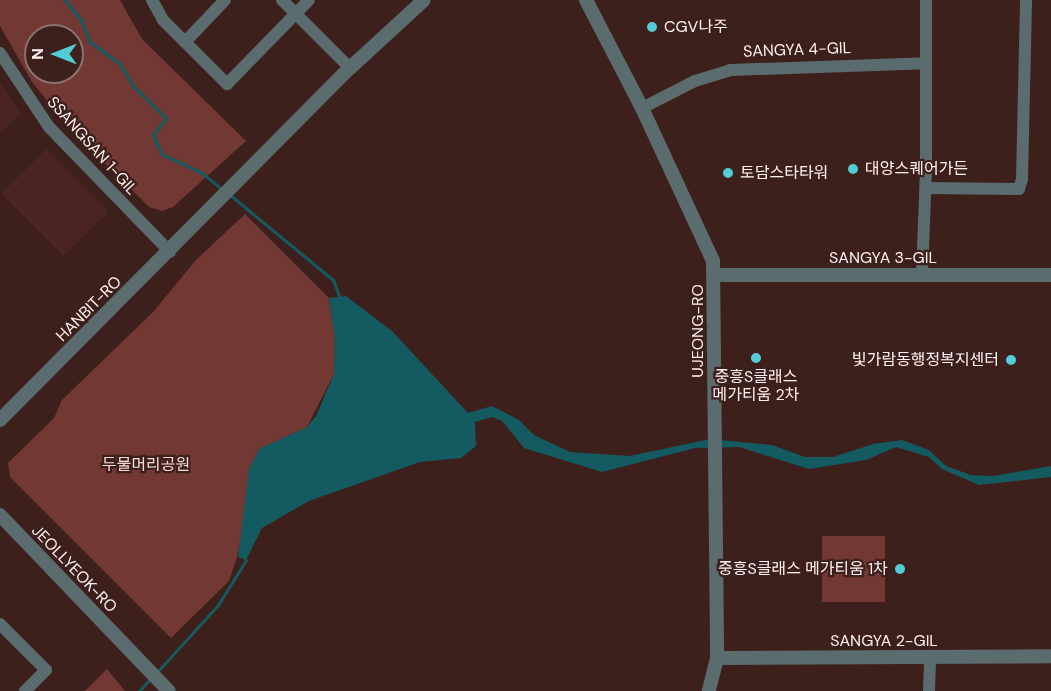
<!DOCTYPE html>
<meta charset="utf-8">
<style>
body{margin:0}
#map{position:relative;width:1051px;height:691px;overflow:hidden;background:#3d1f1c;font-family:"DM Sans","Noto Sans KR",sans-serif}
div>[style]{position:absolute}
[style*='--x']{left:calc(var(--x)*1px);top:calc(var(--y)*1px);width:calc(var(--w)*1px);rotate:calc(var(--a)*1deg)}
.built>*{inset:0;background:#4a2522;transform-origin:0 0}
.green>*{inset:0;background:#723833;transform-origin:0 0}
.water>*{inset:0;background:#135b60}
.stream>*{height:3px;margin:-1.5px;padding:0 1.5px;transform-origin:1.5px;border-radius:1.5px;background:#135b60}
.minor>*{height:12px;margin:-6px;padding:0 6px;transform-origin:6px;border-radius:6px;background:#5b6c6e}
.tertiary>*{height:14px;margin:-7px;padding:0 7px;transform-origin:7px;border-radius:7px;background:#5b6c6e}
.dots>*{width:16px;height:16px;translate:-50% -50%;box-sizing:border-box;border:3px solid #3d1f1c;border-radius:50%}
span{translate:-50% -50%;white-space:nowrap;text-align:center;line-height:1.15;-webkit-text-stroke:4.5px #3d1f1c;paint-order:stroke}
.poi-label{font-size:16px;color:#fff2f0}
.left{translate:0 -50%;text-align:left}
.right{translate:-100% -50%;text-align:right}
.street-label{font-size:16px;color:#fff2f0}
.park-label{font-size:16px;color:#f4dbd8}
.north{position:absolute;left:24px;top:24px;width:60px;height:60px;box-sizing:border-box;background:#3d1f1c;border:2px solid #8b7371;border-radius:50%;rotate:270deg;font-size:16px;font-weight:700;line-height:24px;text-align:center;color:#fff2f0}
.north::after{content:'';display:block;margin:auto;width:21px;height:27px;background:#52ccd5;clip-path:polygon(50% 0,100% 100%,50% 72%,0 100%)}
</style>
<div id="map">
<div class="built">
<i style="clip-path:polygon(0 83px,21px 114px,0 133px)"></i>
<i style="left:46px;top:149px;width:88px;height:63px;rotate:45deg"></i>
</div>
<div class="green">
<i style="clip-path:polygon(evenodd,0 0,120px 0,142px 39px,246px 141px,173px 207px,162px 211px,149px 207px,65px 123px,32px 82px,0 26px,0 0,36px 36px,72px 36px,72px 72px,36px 72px,36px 36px)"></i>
<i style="clip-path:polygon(245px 214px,329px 298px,335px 339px,334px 374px,307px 427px,259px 449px,237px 557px,229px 581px,171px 638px,10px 477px,8px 463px,54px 418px,62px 400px,154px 311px,195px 261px)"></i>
<i style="left:822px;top:536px;width:63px;height:66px"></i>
<i style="clip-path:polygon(107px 669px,125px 691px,85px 691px)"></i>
</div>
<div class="water">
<i style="clip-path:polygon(346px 296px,393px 332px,468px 413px,492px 406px,519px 420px,534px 435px,570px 452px,630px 456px,710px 439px,772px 445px,805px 457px,833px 457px,873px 444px,902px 440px,929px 450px,946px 466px,971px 475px,993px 476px,1051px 466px,1051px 477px,979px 485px,942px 469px,929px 457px,896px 447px,866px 460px,809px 469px,739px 447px,695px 448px,602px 472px,524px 448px,502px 421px,492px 417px,475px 422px,476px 446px,461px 458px,420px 462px,309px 501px,262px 528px,246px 560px,238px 557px,249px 469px,259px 449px,307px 427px,316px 416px,334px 374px,335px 339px,329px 298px)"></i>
</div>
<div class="stream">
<i style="--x:65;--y:0;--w:26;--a:51"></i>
<i style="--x:81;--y:20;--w:24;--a:68"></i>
<i style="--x:90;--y:42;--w:37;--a:36"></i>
<i style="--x:120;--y:64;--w:26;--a:59"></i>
<i style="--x:133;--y:86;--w:46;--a:44.1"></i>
<i style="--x:166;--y:118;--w:21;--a:127"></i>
<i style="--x:153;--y:135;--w:21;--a:65"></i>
<i style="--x:162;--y:154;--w:44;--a:25.4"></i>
<i style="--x:202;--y:173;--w:26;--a:39"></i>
<i style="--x:230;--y:195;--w:134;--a:39.5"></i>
<i style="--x:333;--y:280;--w:19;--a:69"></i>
<i style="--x:157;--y:672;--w:91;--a:-47.7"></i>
<i style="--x:218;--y:605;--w:53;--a:-58.1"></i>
<i style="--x:139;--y:691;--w:16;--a:-47"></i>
</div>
<div class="minor">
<i style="--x:152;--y:0;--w:23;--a:61"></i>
<i style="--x:163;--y:20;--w:91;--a:45"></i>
<i style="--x:227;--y:84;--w:117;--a:-45.7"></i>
<i style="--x:282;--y:0;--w:96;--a:45"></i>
<i style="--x:185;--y:42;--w:58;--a:-46.4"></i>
<i style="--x:0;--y:53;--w:89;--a:56.5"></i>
<i style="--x:49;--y:127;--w:174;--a:45.9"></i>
<i style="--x:642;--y:108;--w:59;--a:-27"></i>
<i style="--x:695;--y:81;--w:37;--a:-17"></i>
<i style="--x:730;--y:70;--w:196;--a:-2"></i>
<i style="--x:926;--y:188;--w:93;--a:0.6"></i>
<i style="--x:1019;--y:189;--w:10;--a:-73"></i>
<i style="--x:1022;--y:179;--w:179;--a:-88.7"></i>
<i style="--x:922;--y:274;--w:106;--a:-87.8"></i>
<i style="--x:926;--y:168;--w:168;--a:-90"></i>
<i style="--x:0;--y:624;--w:65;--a:45"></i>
<i style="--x:46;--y:670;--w:30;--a:135"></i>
<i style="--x:929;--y:691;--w:34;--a:-88"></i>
</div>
<div class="tertiary">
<i style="--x:586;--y:0;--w:122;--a:62.6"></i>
<i style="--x:642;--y:108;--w:169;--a:65.1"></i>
<i style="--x:713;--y:261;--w:397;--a:89.4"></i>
<i style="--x:717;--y:658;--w:34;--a:104"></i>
<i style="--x:714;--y:275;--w:337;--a:0"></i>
<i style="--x:0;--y:420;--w:496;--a:-45.2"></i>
<i style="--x:350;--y:68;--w:100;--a:-42.6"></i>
<i style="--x:0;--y:515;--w:244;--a:46.2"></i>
<i style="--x:717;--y:658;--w:334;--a:-0.3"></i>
</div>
<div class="dots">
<i style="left:652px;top:27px;background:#52ccd5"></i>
<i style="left:853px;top:169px;background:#52ccd5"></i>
<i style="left:728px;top:173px;background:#52ccd5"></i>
<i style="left:756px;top:358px;background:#52ccd5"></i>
<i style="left:1011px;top:360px;background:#52ccd5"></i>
<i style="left:900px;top:569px;background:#52ccd5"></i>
</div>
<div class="poi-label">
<span class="left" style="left:664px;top:27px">CGV나주</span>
<span class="left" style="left:865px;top:169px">대양스퀘어가든</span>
<span class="left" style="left:740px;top:173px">토담스타타워</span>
<span class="right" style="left:999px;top:360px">빛가람동행정복지센터</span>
<span style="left:756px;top:386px">중흥S클래스<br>메가티움 2차</span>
<span class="right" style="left:888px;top:569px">중흥S클래스 메가티움 1차</span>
</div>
<div class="street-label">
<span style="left:797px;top:50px;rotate:-2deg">SANGYA 4-GIL</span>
<span style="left:92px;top:146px;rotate:48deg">SSANGSAN 1-GIL</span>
<span style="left:883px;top:258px">SANGYA 3-GIL</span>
<span style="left:89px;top:309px;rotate:-45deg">HANBIT-RO</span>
<span style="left:698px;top:331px;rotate:-90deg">UJEONG-RO</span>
<span style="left:74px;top:569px;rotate:46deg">JEOLLYEOK-RO</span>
<span style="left:884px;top:641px">SANGYA 2-GIL</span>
</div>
<div class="park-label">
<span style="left:146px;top:465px">두물머리공원</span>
</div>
<div class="north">N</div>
</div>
